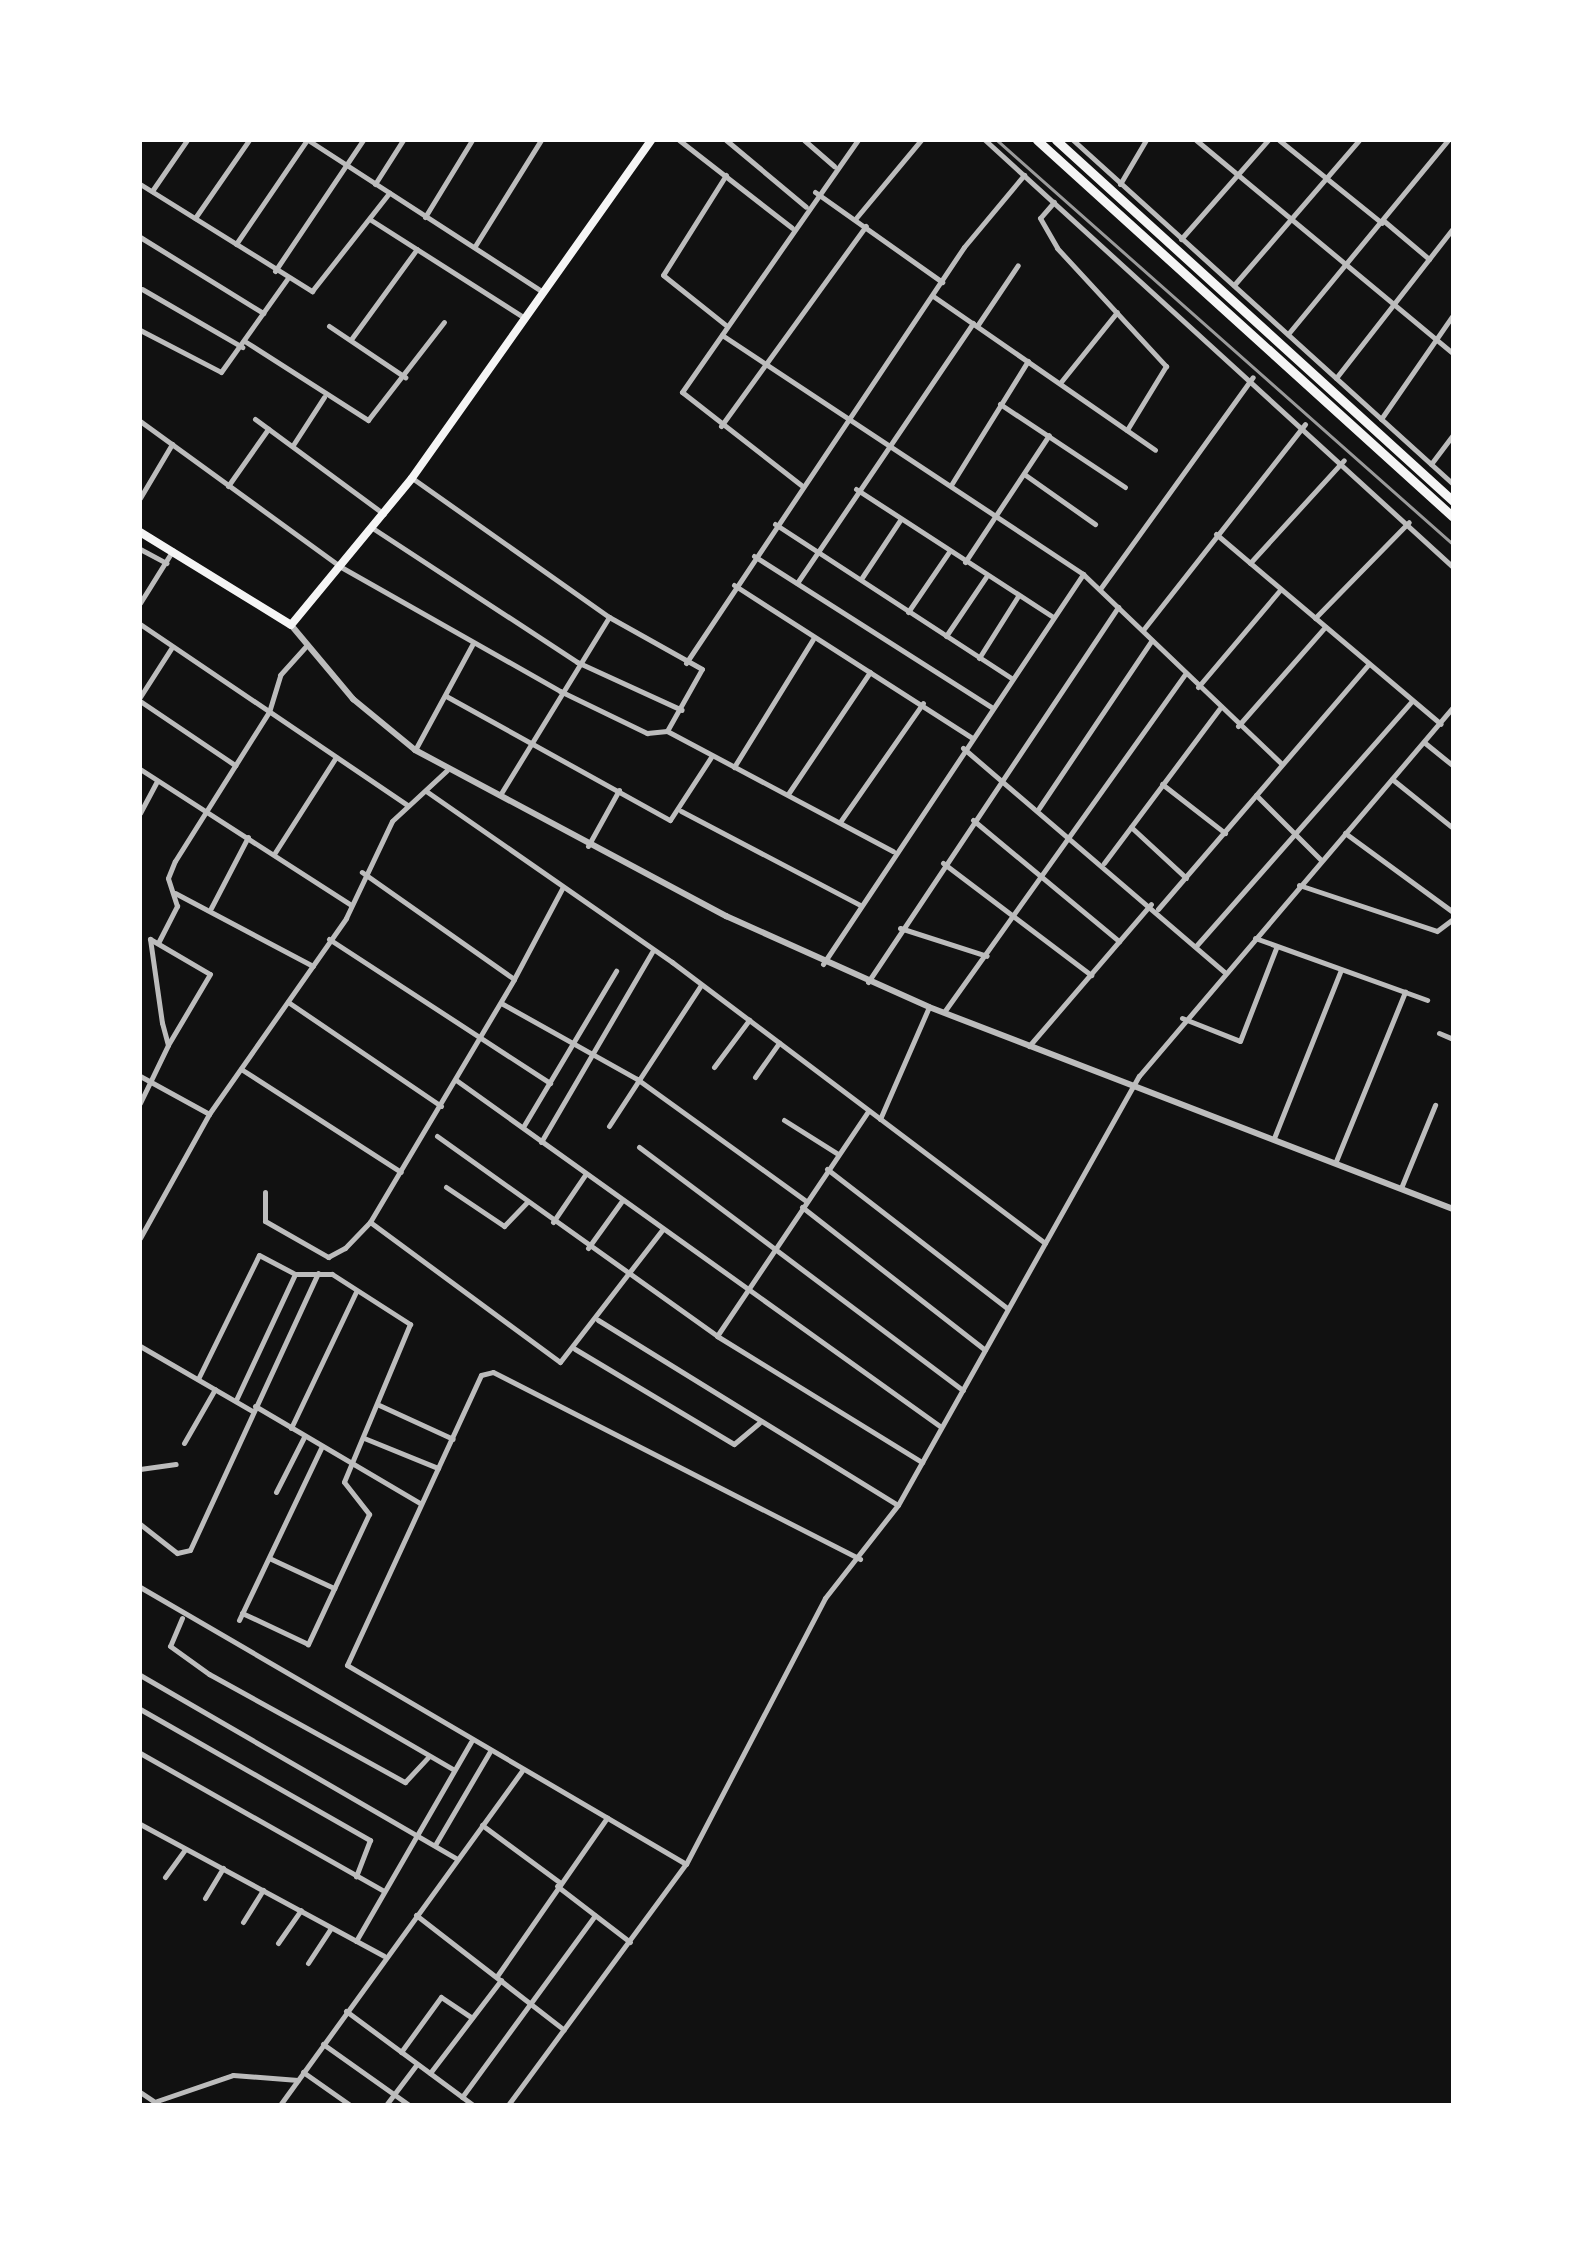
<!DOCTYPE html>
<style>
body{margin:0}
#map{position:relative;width:1593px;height:2245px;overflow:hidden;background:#111;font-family:"Public Sans",sans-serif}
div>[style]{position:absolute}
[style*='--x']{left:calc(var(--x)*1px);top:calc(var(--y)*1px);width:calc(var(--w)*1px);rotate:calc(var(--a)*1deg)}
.minor>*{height:5px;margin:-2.5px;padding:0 2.5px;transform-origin:2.5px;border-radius:2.5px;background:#bcbcbc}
.tertiary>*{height:6px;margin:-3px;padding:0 3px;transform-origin:3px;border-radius:3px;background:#bcbcbc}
.secondary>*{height:8px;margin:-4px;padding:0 4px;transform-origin:4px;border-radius:4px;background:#f5f5f5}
.trunk>*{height:9px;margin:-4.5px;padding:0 4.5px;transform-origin:4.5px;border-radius:4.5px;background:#f5f5f5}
.rail>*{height:2.5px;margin:-1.25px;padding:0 1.25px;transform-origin:1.25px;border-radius:1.25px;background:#9a9a9a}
span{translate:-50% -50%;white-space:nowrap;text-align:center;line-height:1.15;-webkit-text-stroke:8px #fff;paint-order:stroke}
.frame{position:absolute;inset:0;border:142px solid #fff;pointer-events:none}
</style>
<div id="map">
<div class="minor">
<i style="--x:308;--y:140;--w:280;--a:32.9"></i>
<i style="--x:679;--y:140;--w:143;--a:37.9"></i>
<i style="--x:726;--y:140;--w:104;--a:39.9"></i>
<i style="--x:804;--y:140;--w:40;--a:41"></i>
<i style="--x:985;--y:140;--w:634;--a:42.38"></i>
<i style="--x:1073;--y:140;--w:513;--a:42.15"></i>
<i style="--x:1196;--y:140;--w:334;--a:39.7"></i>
<i style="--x:1279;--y:140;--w:132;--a:38.9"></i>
<i style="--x:726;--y:175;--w:118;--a:122.2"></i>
<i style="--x:663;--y:275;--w:82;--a:38.6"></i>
<i style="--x:140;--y:184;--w:203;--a:31.9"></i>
<i style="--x:312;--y:291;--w:125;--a:-51.8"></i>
<i style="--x:375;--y:184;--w:52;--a:-57.5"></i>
<i style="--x:1120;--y:184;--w:51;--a:-59.4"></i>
<i style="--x:152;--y:191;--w:62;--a:-55.5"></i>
<i style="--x:815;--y:192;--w:156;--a:35.3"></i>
<i style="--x:1054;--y:202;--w:21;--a:131"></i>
<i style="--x:1040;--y:218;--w:34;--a:60"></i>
<i style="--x:1057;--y:248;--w:161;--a:47.3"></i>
<i style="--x:1166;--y:366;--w:75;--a:121.4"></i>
<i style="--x:425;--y:217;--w:90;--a:-58.6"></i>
<i style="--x:195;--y:218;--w:95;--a:-55.3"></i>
<i style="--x:856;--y:218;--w:102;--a:-50.2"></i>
<i style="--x:371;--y:220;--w:183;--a:32.5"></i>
<i style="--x:1384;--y:221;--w:59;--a:40.2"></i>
<i style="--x:140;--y:237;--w:145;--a:31.7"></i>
<i style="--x:1181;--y:239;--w:132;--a:-48.7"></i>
<i style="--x:236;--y:244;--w:126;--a:-55.7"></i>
<i style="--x:475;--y:246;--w:125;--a:-58.1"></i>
<i style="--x:275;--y:271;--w:158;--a:-56.1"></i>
<i style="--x:1234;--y:285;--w:191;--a:-49.2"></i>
<i style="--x:142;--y:289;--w:116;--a:30.1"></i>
<i style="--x:933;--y:296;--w:270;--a:34.7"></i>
<i style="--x:329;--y:326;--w:92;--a:33.9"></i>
<i style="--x:977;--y:326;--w:73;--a:-56.1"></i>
<i style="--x:140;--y:330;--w:91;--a:27.4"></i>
<i style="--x:221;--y:372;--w:114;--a:-54.6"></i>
<i style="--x:1288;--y:334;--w:251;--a:-50.5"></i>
<i style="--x:722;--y:335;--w:433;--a:33.5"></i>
<i style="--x:1083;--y:574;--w:275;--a:43.7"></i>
<i style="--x:352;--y:338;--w:110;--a:-53.9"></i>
<i style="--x:246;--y:342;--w:145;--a:32.6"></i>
<i style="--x:368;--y:420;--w:124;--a:-52.2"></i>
<i style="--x:1336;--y:378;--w:190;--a:-52"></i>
<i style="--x:1060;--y:383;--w:91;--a:-51.2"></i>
<i style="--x:1000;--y:404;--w:150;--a:33.6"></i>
<i style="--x:255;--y:419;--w:160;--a:36.4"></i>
<i style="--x:1381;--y:419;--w:126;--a:-55.3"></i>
<i style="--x:140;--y:421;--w:248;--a:36"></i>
<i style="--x:341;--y:567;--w:252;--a:29.5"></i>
<i style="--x:560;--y:691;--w:97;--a:25.8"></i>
<i style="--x:647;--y:733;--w:20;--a:-6"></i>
<i style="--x:667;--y:731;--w:71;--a:-60.6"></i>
<i style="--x:702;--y:669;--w:107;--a:-150.8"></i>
<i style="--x:609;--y:617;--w:241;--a:-144.8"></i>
<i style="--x:721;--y:426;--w:247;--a:-54.1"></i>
<i style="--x:293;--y:445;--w:57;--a:-57.1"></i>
<i style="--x:1431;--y:464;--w:36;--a:-53"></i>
<i style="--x:1024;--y:474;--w:87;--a:35.2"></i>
<i style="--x:801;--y:485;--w:151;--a:-142"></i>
<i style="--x:682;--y:392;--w:307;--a:-55.1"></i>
<i style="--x:951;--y:485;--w:146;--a:-58.2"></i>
<i style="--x:228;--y:486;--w:70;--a:-54.9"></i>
<i style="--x:856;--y:489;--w:235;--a:33"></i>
<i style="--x:140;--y:498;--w:63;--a:-59.3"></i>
<i style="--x:775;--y:524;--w:282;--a:33.1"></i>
<i style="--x:374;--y:529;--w:243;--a:33.2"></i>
<i style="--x:577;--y:662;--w:115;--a:24.6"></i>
<i style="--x:1216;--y:534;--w:294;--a:40.2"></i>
<i style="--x:140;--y:549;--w:30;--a:28"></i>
<i style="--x:754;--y:556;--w:281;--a:32.5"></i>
<i style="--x:965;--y:562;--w:152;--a:-56.5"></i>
<i style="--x:1250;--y:563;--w:139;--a:-47.6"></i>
<i style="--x:861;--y:579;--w:71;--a:-56.5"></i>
<i style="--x:797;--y:583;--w:314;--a:-55.9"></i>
<i style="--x:734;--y:585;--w:282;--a:32.7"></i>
<i style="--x:1100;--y:589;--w:261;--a:-54.2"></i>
<i style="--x:140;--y:603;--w:62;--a:-58.1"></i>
<i style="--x:908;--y:612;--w:73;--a:-55.7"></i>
<i style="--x:1315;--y:618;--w:134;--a:-45.6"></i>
<i style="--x:140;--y:624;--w:323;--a:34.1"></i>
<i style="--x:1143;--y:630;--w:262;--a:-51.8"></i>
<i style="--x:946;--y:636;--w:71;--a:-55.9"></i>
<i style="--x:979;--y:658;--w:73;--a:-57.8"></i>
<i style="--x:686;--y:663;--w:500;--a:-56.25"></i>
<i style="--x:964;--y:247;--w:94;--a:-50.2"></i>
<i style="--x:1198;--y:687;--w:127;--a:-49.8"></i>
<i style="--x:446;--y:696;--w:256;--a:29"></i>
<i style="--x:670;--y:820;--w:75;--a:-56.9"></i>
<i style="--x:140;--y:697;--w:59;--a:-57.4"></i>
<i style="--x:140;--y:701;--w:115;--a:34"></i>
<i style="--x:1238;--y:726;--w:132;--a:-48.7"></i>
<i style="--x:667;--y:731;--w:256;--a:28"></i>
<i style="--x:1425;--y:743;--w:36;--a:39"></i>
<i style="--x:963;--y:748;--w:344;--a:40.6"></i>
<i style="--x:415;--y:750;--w:122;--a:-61.5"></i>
<i style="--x:734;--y:767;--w:150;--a:-58.3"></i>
<i style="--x:140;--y:769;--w:251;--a:32.8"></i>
<i style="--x:1392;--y:779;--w:78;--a:38.8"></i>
<i style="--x:1162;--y:784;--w:80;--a:37.9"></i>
<i style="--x:426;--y:791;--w:300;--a:34.8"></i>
<i style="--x:672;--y:962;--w:467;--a:37"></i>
<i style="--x:788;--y:794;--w:147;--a:-56.1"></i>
<i style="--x:500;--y:795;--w:209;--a:-58.5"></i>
<i style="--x:1256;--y:795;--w:92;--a:45"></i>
<i style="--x:1039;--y:808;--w:202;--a:-56.1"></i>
<i style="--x:681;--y:811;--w:202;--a:27.7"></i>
<i style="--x:140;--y:813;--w:36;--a:-62"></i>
<i style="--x:973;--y:820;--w:190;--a:39.7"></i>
<i style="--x:840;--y:822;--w:145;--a:-55.1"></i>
<i style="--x:1131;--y:827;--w:75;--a:42.8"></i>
<i style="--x:1345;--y:833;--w:134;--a:36.2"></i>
<i style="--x:588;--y:846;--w:64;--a:-61"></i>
<i style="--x:274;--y:854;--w:115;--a:-57.4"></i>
<i style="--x:943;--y:863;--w:186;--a:37.1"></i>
<i style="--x:1104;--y:863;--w:192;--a:-53.2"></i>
<i style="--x:1299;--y:885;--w:145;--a:18.4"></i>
<i style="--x:1437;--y:931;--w:20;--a:-37"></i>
<i style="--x:175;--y:893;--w:156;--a:27.9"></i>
<i style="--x:211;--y:908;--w:80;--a:-62.5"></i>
<i style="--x:1158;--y:909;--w:322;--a:-49.3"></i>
<i style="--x:900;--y:928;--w:91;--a:17.8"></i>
<i style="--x:1255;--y:938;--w:183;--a:19.8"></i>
<i style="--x:150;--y:939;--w:69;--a:30.3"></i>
<i style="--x:210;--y:974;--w:82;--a:120.6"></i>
<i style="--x:168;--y:1045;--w:23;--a:-105"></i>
<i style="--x:162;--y:1023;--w:85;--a:-98.1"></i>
<i style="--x:329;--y:939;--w:264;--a:33.1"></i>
<i style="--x:158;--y:943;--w:42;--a:-62.8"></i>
<i style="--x:177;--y:906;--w:29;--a:-108"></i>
<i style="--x:168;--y:878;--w:18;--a:-68"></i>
<i style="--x:175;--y:861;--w:176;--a:-57.8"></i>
<i style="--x:269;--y:712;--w:39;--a:-73"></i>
<i style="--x:280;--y:675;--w:39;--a:-48"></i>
<i style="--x:1196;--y:946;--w:327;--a:-48.6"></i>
<i style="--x:823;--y:964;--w:469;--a:-56.3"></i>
<i style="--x:514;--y:979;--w:104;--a:-62"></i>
<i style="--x:868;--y:982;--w:451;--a:-56.3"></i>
<i style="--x:288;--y:1002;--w:185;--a:34.2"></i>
<i style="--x:501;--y:1003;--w:156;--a:29.2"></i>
<i style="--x:637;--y:1079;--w:208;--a:35.8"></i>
<i style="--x:944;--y:1012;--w:415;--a:-54.5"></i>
<i style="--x:1182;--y:1018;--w:62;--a:21.6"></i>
<i style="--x:1240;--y:1041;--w:100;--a:-68.8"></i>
<i style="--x:1439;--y:1033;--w:15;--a:23"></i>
<i style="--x:1029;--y:1046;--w:187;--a:-49.3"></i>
<i style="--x:714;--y:1067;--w:59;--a:-53.3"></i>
<i style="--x:241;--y:1069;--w:190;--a:32.8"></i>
<i style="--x:140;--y:1076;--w:79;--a:28.8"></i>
<i style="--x:755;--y:1077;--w:42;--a:-54.8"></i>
<i style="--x:456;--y:1080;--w:596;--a:35.58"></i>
<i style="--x:140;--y:1103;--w:64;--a:-64.2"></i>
<i style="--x:880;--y:1119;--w:122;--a:-66.4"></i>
<i style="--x:784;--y:1120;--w:64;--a:32.2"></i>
<i style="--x:609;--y:1126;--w:168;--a:-56.9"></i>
<i style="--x:523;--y:1127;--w:182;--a:-59.2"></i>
<i style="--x:437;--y:1136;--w:344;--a:35.5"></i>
<i style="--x:717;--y:1336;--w:241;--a:31.6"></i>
<i style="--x:1274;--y:1138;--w:181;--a:-68.3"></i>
<i style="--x:541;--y:1142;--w:222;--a:-59.7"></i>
<i style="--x:639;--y:1147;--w:405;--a:36.9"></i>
<i style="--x:1336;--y:1161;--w:183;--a:-67.8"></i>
<i style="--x:827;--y:1169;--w:227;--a:37.7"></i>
<i style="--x:446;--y:1187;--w:70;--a:33.9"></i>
<i style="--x:504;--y:1226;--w:33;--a:-46"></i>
<i style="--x:1401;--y:1188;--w:90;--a:-67.7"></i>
<i style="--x:265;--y:1192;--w:29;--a:90"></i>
<i style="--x:265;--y:1221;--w:73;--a:29.7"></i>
<i style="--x:328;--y:1257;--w:19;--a:-28"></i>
<i style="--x:345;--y:1248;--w:36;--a:-46"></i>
<i style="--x:370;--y:1222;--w:282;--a:-59.3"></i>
<i style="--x:514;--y:979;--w:186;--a:-144.9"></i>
<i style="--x:802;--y:1207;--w:232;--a:38"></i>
<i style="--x:370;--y:1222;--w:236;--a:36.4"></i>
<i style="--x:560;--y:1362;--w:167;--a:-52.3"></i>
<i style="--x:553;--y:1222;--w:57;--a:-55.8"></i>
<i style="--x:140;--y:1238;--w:142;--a:-60.9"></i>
<i style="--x:209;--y:1114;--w:239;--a:-55"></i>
<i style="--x:346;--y:918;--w:107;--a:-64.6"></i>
<i style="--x:392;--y:821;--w:75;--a:-42.8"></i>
<i style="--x:588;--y:1248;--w:57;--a:-54.3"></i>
<i style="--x:598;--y:1320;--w:352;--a:31.7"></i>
<i style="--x:717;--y:1336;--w:271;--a:-56.1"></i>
<i style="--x:140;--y:1346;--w:129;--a:30.1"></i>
<i style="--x:575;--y:1349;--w:185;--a:30.9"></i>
<i style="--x:734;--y:1444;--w:33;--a:-40"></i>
<i style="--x:198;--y:1379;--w:138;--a:-63.8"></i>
<i style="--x:259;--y:1255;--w:41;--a:27.8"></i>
<i style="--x:295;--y:1274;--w:37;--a:0"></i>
<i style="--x:332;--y:1274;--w:93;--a:32.7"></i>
<i style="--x:410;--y:1324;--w:171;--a:112.7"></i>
<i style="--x:344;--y:1482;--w:41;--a:52"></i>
<i style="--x:369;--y:1514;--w:144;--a:115.1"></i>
<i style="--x:308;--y:1644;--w:73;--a:-154.8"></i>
<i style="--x:236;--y:1400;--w:139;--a:-64.9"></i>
<i style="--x:379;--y:1405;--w:81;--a:24.7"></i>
<i style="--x:255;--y:1406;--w:191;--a:30.5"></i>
<i style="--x:291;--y:1428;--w:151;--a:-64.5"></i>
<i style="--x:364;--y:1438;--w:80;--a:22.1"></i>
<i style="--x:184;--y:1443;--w:62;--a:-60.1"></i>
<i style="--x:140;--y:1469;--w:36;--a:-8"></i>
<i style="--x:276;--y:1492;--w:62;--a:-63"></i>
<i style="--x:140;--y:1524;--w:47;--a:38.1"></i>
<i style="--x:177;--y:1553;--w:13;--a:-13"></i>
<i style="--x:190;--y:1550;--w:305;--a:-65.2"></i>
<i style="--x:269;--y:1558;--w:72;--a:24.8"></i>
<i style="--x:140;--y:1587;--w:363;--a:30.2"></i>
<i style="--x:182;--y:1618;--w:30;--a:113"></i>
<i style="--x:170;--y:1646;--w:48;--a:35.7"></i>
<i style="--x:209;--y:1674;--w:224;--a:28.9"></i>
<i style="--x:405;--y:1782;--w:35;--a:-47"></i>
<i style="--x:239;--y:1620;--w:191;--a:-64.5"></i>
<i style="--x:140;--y:1675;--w:367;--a:30.1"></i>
<i style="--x:140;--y:1709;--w:265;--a:29.7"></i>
<i style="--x:370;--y:1840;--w:39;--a:111"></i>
<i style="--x:140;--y:1753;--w:280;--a:29.5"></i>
<i style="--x:140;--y:1824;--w:277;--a:28.4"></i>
<i style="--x:482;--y:1825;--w:96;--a:36.5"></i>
<i style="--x:435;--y:1845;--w:107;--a:-59.6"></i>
<i style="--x:686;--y:1864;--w:393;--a:-149.6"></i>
<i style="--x:347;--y:1665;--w:319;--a:-65.2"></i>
<i style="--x:481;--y:1375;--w:12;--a:-14"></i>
<i style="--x:493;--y:1372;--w:412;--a:27"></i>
<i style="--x:165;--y:1877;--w:34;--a:-54"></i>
<i style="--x:557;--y:1886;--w:92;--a:37.5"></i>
<i style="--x:205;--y:1898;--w:35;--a:-59"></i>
<i style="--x:416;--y:1915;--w:187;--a:37.8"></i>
<i style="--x:243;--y:1922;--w:38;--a:-58"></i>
<i style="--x:356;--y:1941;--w:230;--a:-60"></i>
<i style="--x:278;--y:1943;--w:40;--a:-55.1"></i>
<i style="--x:308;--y:1963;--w:42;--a:-56.7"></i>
<i style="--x:497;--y:1976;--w:193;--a:-55.2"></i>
<i style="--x:346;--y:2011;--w:158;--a:36.5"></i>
<i style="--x:323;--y:2044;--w:105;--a:35.3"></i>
<i style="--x:401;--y:2052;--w:68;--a:-54"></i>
<i style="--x:441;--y:1997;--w:37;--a:34"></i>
<i style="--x:303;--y:2072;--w:57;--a:35.1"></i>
<i style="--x:430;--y:2073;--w:117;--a:-52.6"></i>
<i style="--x:140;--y:2092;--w:23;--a:34"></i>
<i style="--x:462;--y:2097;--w:225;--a:-53.8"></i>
<i style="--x:157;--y:2101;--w:80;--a:-18.9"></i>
<i style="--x:233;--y:2075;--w:65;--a:4.4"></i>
<i style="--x:280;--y:2105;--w:412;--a:-54.1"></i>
<i style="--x:386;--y:2105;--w:51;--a:-52.9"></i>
<i style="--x:508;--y:2105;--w:300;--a:-53.6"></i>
<i style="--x:686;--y:1864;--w:300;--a:-62.4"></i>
<i style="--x:825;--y:1598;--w:118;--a:-51.9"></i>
<i style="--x:898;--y:1505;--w:492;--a:-60.7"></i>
<i style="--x:1139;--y:1076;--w:485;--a:-49.6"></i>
</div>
<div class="tertiary">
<i style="--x:291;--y:625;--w:97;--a:50"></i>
<i style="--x:353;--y:699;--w:80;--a:39.4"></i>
<i style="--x:415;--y:750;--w:353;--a:28.1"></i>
<i style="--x:726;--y:916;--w:222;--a:24.1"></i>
<i style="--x:929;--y:1007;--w:562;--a:21.08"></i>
</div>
<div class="secondary">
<i style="--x:140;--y:532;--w:177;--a:31.6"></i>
<i style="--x:291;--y:625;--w:190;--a:-50.5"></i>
<i style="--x:412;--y:478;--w:414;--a:-54.7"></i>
</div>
<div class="trunk">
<i style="--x:1037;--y:140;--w:561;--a:42.18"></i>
<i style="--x:1056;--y:140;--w:537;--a:42.28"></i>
</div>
<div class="rail">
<i style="--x:997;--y:140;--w:609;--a:41.54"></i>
</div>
<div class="frame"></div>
</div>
